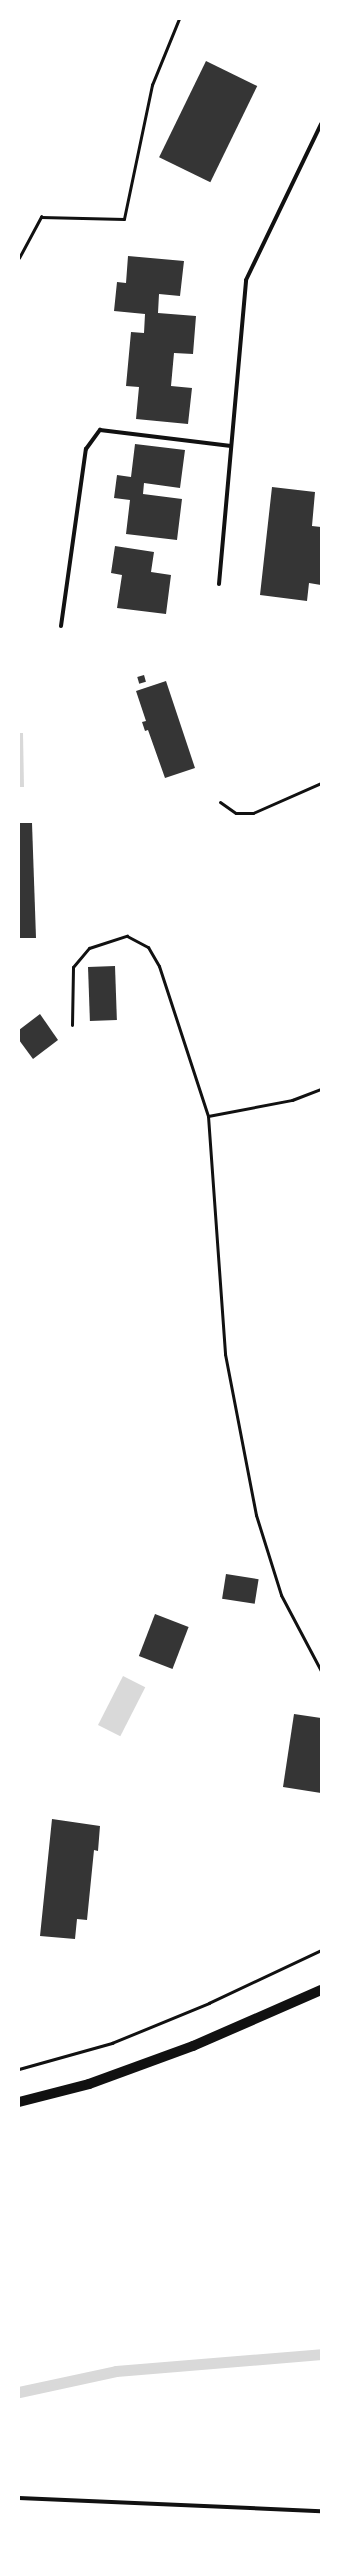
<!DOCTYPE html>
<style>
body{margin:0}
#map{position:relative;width:340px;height:2561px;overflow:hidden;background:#fff;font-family:Lato,sans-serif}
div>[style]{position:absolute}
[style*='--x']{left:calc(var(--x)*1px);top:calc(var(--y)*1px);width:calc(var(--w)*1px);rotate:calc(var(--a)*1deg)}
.water>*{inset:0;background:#d9d9d9;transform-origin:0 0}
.stream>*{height:11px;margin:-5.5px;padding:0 5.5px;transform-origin:5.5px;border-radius:5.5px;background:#d9d9d9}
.building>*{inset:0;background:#353535;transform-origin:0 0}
.path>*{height:2.5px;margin:-1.25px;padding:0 1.25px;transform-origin:1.25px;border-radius:1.25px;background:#111}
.service>*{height:3px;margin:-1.5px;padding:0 1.5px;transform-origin:1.5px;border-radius:1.5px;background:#111}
.minor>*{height:4px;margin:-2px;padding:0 2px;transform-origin:2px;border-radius:2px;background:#111}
.primary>*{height:10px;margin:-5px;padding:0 5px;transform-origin:5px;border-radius:5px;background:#111}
span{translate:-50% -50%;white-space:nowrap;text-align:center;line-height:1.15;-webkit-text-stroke:4px #fff;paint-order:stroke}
.frame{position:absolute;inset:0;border:20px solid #fff;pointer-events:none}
</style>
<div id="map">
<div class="water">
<i style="clip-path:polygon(19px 733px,23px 733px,24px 787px,19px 787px)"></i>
<i style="left:123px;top:1676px;width:25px;height:55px;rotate:27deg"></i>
</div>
<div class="stream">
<i style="--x:19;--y:2392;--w:99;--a:-12.2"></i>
<i style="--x:116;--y:2371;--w:206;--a:-4.7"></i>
</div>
<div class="building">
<i style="left:206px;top:61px;width:57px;height:107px;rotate:26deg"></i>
<i style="clip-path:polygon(128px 256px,184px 261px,180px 296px,159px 294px,158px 313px,196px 316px,193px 354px,174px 353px,171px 386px,192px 388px,188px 424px,136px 419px,139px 387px,126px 386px,131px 332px,144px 333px,145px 314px,114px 311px,117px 282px,126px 283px)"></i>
<i style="clip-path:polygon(135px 444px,185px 450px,180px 488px,144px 483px,143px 494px,182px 499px,177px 540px,126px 534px,130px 500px,114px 498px,117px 475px,131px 477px)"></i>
<i style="clip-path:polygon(272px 487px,315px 492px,312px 526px,321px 527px,321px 585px,309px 583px,307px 601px,260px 595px)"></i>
<i style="clip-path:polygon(115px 546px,154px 552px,151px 572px,171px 575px,166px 614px,117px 608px,122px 575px,111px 573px)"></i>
<i style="left:144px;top:675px;width:7px;height:7px;rotate:74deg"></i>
<i style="clip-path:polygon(166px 681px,195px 768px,165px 778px,148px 730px,145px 731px,142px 722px,146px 721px,136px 691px)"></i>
<i style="clip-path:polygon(19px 823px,32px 823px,36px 938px,19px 938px)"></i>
<i style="left:115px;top:966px;width:54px;height:27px;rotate:88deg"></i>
<i style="clip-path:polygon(40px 1014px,58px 1040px,33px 1059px,19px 1040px,19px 1030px)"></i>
<i style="left:226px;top:1574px;width:33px;height:25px;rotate:9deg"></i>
<i style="left:155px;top:1614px;width:36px;height:45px;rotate:21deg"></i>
<i style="clip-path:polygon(294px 1714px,321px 1718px,321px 1793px,283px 1787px)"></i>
<i style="clip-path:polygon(52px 1819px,100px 1826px,98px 1851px,94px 1850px,87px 1920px,77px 1919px,75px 1939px,40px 1936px)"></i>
</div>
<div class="path">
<i style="--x:19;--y:258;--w:47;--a:-61.8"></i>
<i style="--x:41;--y:217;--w:83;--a:1.4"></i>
<i style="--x:124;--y:219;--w:137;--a:-78.2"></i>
<i style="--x:152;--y:85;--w:71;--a:-67.8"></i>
<i style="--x:19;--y:2069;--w:97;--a:-15.6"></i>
<i style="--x:112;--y:2043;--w:105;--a:-22.4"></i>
<i style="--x:209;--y:2003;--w:124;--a:-25.3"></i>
</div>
<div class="service">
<i style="--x:220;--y:802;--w:19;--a:35"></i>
<i style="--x:236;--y:813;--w:17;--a:0"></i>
<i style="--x:253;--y:813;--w:74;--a:-23.8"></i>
<i style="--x:72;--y:1025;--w:58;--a:-89"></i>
<i style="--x:73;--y:967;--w:25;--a:-50"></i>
<i style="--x:89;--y:948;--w:40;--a:-18"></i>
<i style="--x:127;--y:936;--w:24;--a:28"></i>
<i style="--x:148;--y:947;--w:22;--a:60"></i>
<i style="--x:159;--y:966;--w:158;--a:71.9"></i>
<i style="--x:208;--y:1116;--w:239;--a:85.9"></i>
<i style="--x:225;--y:1354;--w:164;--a:79.1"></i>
<i style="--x:256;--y:1515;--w:84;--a:72.6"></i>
<i style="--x:281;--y:1595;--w:86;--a:62.2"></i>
<i style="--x:208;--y:1116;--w:86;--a:-10.8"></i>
<i style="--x:292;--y:1100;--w:31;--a:-21"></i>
</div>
<div class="minor">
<i style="--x:219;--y:584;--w:305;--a:-84.9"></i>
<i style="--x:246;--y:280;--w:173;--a:-64.3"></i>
<i style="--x:61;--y:626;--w:179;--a:-82"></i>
<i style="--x:86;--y:449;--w:24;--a:-54"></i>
<i style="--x:100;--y:430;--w:132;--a:7"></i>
<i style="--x:19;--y:2498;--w:302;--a:2.5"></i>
</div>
<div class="primary">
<i style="--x:19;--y:2102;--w:72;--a:-14.4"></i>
<i style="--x:89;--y:2084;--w:111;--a:-20.1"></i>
<i style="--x:193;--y:2046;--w:140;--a:-23.6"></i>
</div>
<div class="frame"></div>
</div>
